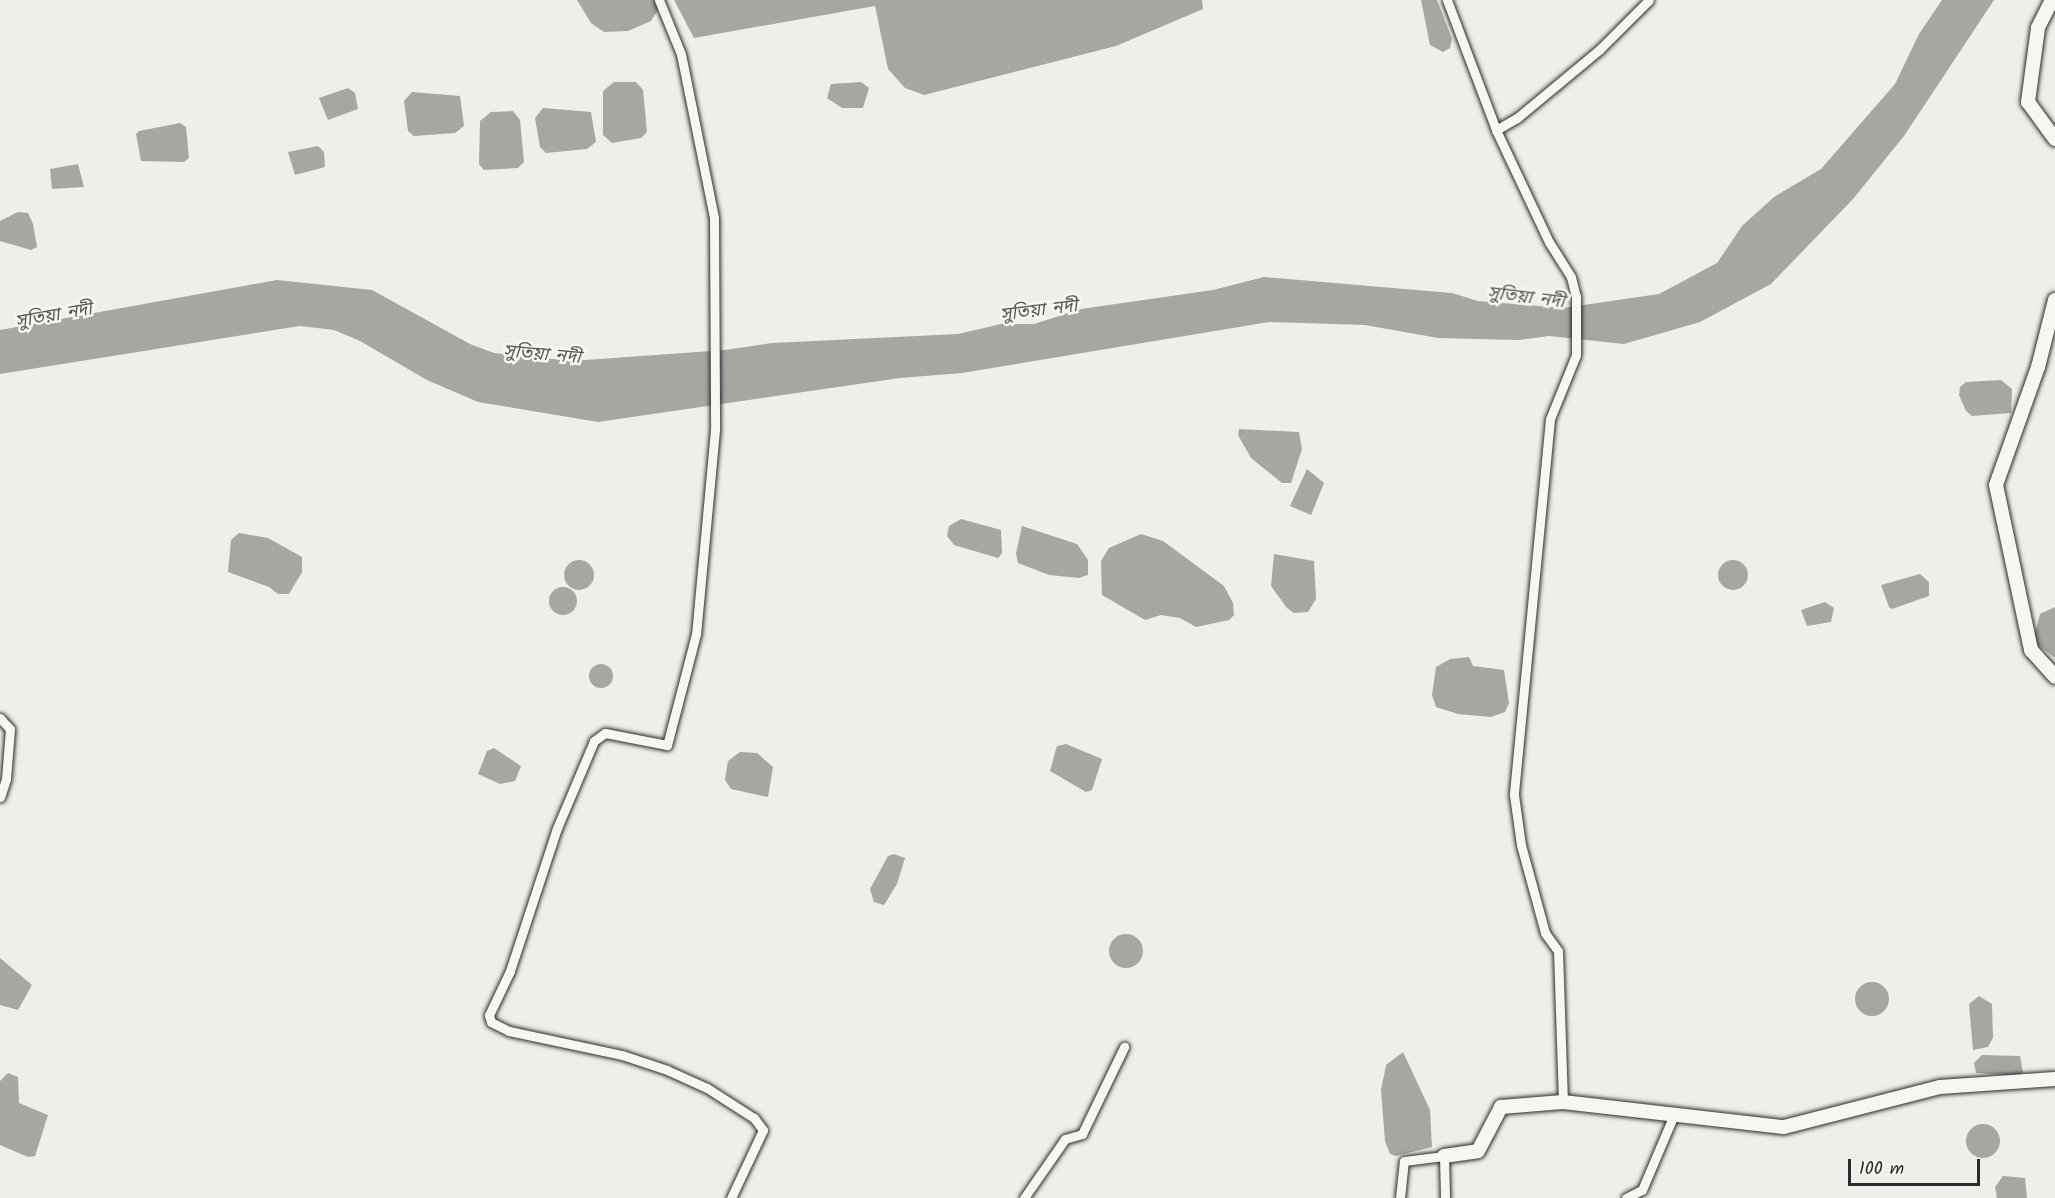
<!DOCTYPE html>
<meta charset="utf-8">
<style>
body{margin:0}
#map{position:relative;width:2055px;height:1198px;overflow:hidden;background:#eeeeea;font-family:Kalam,"Noto Sans Bengali",sans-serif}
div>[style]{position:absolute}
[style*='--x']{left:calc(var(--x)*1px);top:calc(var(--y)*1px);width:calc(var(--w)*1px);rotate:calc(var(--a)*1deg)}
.water>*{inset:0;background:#a6a6a3}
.round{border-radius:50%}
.roads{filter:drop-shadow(0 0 2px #2b2b2b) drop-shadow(0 0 2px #2b2b2b)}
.street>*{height:9px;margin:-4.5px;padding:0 4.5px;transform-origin:4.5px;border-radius:4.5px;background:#f6f6f2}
.secondary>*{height:14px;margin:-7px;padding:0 7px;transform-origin:7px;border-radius:7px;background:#f6f6f2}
span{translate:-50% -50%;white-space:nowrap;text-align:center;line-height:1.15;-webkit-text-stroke:5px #f6f6f2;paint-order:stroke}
.water-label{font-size:18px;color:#565655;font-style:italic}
.scale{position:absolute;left:1848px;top:1159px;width:132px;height:27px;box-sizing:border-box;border:3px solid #2b2b2b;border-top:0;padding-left:8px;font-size:18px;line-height:21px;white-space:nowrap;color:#2b2b2b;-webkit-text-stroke:4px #f6f6f2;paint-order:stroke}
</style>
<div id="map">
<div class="water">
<i style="clip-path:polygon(577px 0,657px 0,658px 10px,651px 21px,628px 31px,604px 32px,591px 23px)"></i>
<i style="clip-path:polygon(674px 0,1202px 0,1203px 9px,1116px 46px,924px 95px,905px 88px,888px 69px,875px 6px,694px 38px)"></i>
<i style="clip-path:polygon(1421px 0,1437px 0,1452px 39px,1450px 48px,1443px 52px,1430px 45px)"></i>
<i style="clip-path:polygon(1942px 0,1994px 0,1904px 136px,1853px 199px,1771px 284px,1700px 322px,1624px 344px,1549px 336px,1518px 340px,1438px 338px,1365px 325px,1269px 322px,962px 373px,900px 378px,598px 422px,478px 402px,427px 380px,360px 341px,334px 330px,300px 326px,0 374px,0 330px,277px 280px,372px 290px,470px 344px,494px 353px,572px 361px,725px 350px,772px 343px,958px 334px,1001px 324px,1034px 324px,1081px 309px,1213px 290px,1264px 277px,1452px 293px,1478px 301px,1563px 308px,1659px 294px,1717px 263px,1742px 226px,1774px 197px,1821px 169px,1895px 84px,1919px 34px)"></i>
<i style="clip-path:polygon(614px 82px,636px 82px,643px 90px,647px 132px,641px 138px,612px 143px,603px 135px,603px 91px)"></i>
<i style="clip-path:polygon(861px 82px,869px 88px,863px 108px,842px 108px,827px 98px,831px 84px)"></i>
<i style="clip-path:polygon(348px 88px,355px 93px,358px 109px,328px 120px,319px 98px)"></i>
<i style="clip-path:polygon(412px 92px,460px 96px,464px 126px,455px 133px,414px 136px,408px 131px,404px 101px)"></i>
<i style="clip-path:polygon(543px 108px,591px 112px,596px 142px,587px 149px,546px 153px,540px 147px,535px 118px)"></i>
<i style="clip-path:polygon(513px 111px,520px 120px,524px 162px,518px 168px,484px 170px,479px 164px,480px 121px,491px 112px)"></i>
<i style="clip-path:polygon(180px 123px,186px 127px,189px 158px,184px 162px,141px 161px,136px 134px,139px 131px)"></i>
<i style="clip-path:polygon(318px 146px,324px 152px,325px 167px,295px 175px,288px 152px)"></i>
<i style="clip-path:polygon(78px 164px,84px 187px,52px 189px,50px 169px)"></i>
<i style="clip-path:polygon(18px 212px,28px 213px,33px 224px,37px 247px,31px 250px,0 241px,0 221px)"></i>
<i style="clip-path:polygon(2001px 380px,2012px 389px,2011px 413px,1972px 416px,1966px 411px,1959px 395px,1960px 387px,1966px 382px)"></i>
<i style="clip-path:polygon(1239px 429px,1299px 432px,1302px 449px,1291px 483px,1282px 483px,1251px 458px,1238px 435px)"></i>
<i style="clip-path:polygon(1307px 469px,1324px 483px,1311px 515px,1290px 506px)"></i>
<i style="clip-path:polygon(961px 519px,1001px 530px,1002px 553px,998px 558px,954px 545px,947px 536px,949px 526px)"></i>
<i style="clip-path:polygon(1022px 526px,1077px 544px,1088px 560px,1088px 575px,1079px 578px,1049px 575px,1018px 563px,1016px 553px)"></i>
<i style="clip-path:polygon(239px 533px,268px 538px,302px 557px,302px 572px,289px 594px,278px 594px,269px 587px,228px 572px,231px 540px)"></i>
<i style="clip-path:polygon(1141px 534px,1163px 541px,1224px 586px,1233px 603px,1234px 615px,1229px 620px,1196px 627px,1180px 618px,1161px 615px,1145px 620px,1102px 595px,1101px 561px,1109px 548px)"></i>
<i style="clip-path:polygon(1274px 554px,1314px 561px,1316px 599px,1308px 612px,1294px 613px,1287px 608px,1271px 586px)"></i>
<i class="round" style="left:1718px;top:560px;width:30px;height:30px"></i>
<i class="round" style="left:564px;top:560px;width:30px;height:30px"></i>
<i style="clip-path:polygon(1920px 574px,1929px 582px,1929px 596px,1892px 609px,1889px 607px,1881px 585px)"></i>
<i class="round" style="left:549px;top:587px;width:28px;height:28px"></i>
<i style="clip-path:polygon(1825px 602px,1834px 608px,1831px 622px,1807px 626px,1801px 610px)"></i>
<i style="clip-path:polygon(2055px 607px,2055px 658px,2036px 643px,2035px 633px,2040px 614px)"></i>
<i style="clip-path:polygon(1469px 657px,1473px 666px,1504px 670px,1509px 703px,1505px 712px,1491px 717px,1458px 714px,1436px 707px,1432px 695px,1436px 667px,1450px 659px)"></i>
<i class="round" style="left:589px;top:664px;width:24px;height:24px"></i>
<i style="clip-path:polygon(1066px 744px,1102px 759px,1092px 790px,1086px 792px,1050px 771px,1057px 746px)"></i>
<i style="clip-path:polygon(494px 748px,521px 766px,515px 781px,500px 784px,478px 774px,487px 751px)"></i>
<i style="clip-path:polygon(740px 752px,757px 753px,773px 767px,768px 797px,731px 789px,725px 780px,728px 761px)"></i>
<i style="clip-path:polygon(894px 854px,905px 858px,897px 884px,884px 905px,874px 902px,870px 889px,888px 856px)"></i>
<i class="round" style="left:1109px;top:934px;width:34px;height:34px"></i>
<i style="clip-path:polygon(0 958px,32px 985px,18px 1010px,0 1005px)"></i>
<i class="round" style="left:1855px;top:982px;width:34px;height:34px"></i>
<i style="clip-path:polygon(1979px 996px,1992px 1004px,1993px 1038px,1988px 1047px,1973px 1050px,1969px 1004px)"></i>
<i style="clip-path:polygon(1403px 1052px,1430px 1110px,1432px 1147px,1396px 1156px,1390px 1154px,1385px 1141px,1381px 1090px,1386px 1065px)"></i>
<i style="clip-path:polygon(1982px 1055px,2020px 1056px,2023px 1072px,2018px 1076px,1976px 1073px,1974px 1063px)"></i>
<i style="clip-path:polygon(8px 1073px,18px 1077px,19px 1103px,48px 1115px,35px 1156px,28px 1157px,0 1145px,0 1081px)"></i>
<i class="round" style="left:1966px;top:1124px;width:34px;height:34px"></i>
<i style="clip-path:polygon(2003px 1176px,2025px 1178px,2027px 1198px,1997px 1198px,1995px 1187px)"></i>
</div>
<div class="roads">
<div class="street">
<i style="--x:659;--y:0;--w:58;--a:67.8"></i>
<i style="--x:681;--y:54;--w:167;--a:78.6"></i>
<i style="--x:714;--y:218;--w:212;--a:89.7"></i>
<i style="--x:715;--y:430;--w:205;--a:95.3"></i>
<i style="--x:696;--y:634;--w:115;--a:104.6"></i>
<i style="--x:667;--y:745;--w:63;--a:-169"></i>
<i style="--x:605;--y:733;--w:14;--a:144"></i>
<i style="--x:594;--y:741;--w:95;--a:113"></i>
<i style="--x:557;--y:828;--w:151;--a:108.2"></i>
<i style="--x:510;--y:971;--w:49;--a:115.5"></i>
<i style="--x:489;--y:1015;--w:7;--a:74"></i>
<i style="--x:491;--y:1022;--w:20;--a:27"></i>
<i style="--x:509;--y:1031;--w:116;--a:12"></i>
<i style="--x:622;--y:1055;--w:47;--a:18.4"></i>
<i style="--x:667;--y:1070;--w:44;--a:24.2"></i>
<i style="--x:707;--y:1088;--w:56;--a:32.6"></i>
<i style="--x:754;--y:1118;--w:15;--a:53"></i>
<i style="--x:763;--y:1130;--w:75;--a:115.2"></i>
<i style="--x:1447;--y:0;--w:139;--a:69.3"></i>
<i style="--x:1496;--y:130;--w:124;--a:64.7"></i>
<i style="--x:1549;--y:242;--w:41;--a:57.8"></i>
<i style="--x:1571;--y:277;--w:21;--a:76"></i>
<i style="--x:1576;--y:297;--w:58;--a:90"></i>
<i style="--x:1576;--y:355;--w:69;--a:112.1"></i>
<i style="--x:1550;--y:419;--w:378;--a:95.5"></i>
<i style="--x:1514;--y:795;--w:50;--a:82"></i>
<i style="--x:1521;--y:845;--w:91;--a:74.7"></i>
<i style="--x:1545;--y:933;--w:22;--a:54"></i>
<i style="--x:1558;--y:951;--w:151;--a:88.1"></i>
<i style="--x:1496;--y:130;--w:24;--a:-30"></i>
<i style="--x:1517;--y:118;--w:108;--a:-39.7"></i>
<i style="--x:1600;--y:49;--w:69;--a:-45"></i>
<i style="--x:0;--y:718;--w:15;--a:48"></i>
<i style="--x:10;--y:729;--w:50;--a:94.6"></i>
<i style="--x:6;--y:779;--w:19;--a:108"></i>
<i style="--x:1024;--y:1198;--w:72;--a:-55.2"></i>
<i style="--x:1065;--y:1139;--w:18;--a:-16"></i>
<i style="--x:1082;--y:1134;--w:97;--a:-64.2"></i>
<i style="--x:1400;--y:1198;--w:37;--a:-84"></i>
<i style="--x:1404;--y:1161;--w:40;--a:-7.1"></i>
<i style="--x:1444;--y:1156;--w:42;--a:88.6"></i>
<i style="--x:1626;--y:1198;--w:18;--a:-27"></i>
<i style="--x:1642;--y:1190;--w:79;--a:-67"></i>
</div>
<div class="secondary">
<i style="--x:2052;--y:0;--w:31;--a:117"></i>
<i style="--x:2038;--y:28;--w:75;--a:97.7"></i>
<i style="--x:2028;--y:102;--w:46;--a:53.9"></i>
<i style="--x:2055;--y:300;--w:69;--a:104.2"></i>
<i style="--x:2038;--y:367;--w:125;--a:109.6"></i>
<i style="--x:1996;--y:485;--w:169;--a:78"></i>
<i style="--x:2031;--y:650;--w:36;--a:48"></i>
<i style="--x:1444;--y:1156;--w:34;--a:-8"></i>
<i style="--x:1478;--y:1151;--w:50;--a:-62.4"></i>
<i style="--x:1501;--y:1107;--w:62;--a:-4.6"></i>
<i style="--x:1563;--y:1102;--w:222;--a:6.5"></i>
<i style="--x:1784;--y:1127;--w:161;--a:-14.4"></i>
<i style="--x:1940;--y:1087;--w:115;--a:-4"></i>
</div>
</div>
<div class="water-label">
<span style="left:1526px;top:299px;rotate:7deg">সুতিয়া নদী</span>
<span style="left:1039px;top:312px;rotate:-7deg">সুতিয়া নদী</span>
<span style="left:54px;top:317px;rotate:-10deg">সুতিয়া নদী</span>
<span style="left:542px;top:356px;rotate:5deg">সুতিয়া নদী</span>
</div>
<div class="scale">100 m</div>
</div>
